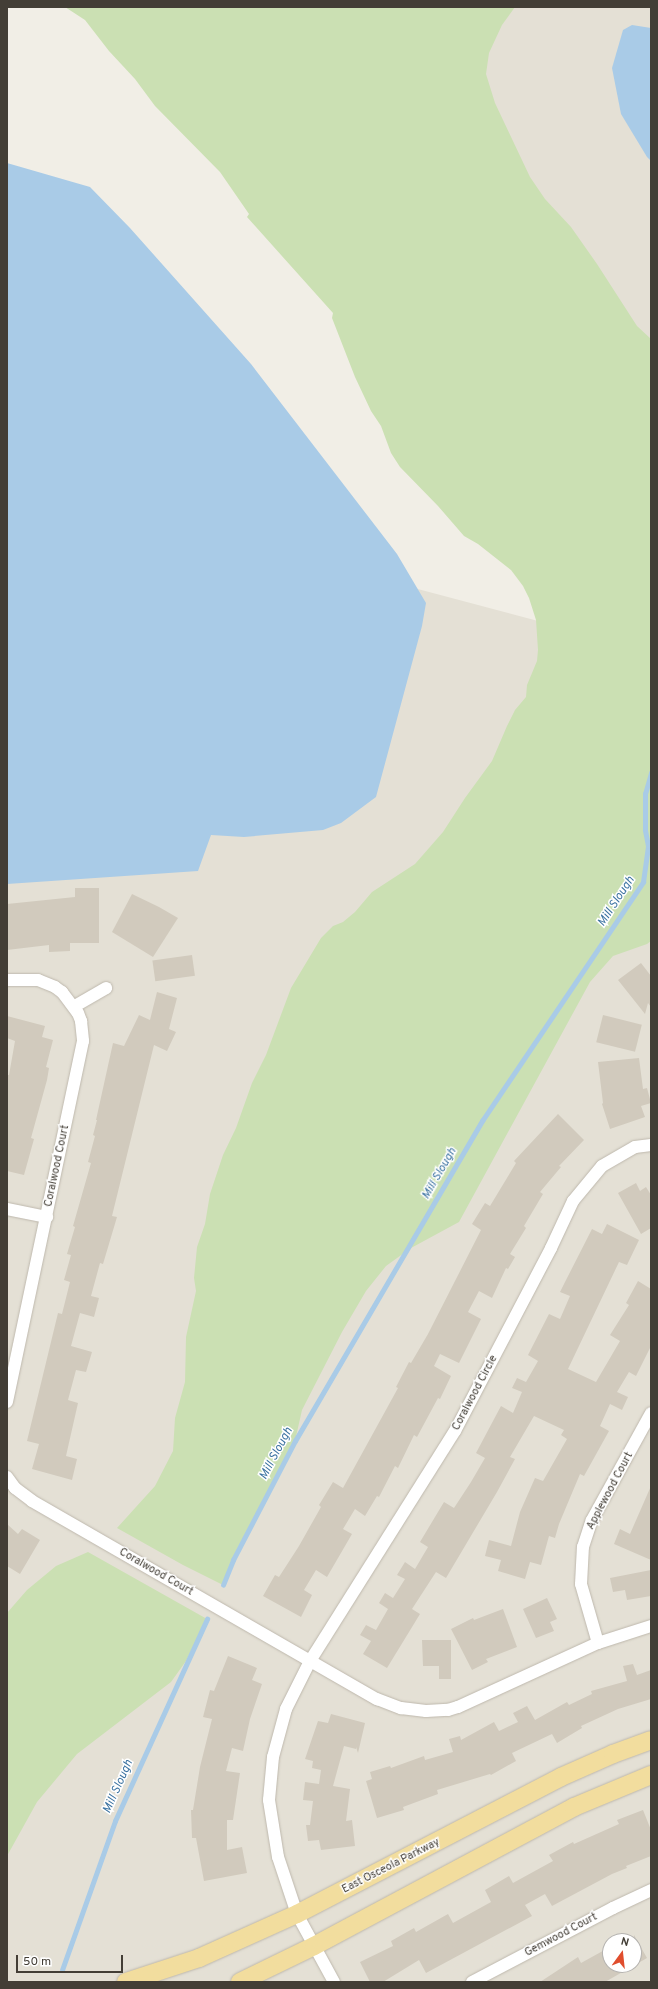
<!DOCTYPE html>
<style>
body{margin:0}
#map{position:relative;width:658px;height:1989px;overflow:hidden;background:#f1eee6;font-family:Overpass,sans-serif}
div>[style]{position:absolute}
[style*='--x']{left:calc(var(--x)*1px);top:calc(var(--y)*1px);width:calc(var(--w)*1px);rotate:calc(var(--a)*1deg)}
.residential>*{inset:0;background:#e4e0d5}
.green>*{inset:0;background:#cbe0b3}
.water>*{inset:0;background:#a9cbe7}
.stream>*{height:4.5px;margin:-2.25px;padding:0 2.25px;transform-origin:2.25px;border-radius:2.25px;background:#a9cbe7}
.building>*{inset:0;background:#d1cabd;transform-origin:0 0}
.roads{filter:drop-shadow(0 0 1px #beb8ad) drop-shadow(0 0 1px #beb8ad)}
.street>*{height:12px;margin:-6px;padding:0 6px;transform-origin:6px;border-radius:6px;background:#fff}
.primary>*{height:18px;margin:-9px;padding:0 9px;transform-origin:9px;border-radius:9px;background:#f2dd9e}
span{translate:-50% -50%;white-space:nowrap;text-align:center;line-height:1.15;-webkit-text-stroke:3px #fff;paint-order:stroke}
.street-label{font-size:11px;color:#433e36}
.water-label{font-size:12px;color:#3c73a1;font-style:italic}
.frame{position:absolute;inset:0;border:8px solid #433e36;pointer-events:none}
.north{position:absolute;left:602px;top:1933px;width:40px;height:40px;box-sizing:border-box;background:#fff;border:1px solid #b4b2af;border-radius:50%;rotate:15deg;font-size:11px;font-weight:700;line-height:16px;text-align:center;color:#433e36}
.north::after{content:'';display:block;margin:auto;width:14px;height:18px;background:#e04e2e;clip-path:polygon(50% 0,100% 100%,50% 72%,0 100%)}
.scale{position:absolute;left:16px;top:1955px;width:107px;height:18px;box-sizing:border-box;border:2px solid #433e36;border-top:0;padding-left:5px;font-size:12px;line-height:14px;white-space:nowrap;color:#433e36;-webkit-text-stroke:3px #fff;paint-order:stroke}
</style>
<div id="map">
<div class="residential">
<i style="clip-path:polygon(313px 7px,651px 7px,651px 397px)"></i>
<i style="clip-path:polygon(evenodd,7px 480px,651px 651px,651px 1982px,7px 1982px,7px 480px,610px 1941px,634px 1941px,634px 1965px,610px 1965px,610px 1941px)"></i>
</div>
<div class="green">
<i style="clip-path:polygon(65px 7px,515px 7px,502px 25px,489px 53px,486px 74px,495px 103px,530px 177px,545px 199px,571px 227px,597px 264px,637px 326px,651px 339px,651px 941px,647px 944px,613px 956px,590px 982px,459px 1222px,411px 1248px,386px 1266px,366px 1291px,342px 1332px,302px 1410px,295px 1441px,233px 1559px,223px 1585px,183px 1565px,117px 1528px,155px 1486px,173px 1451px,175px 1418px,185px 1382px,186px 1337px,196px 1291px,194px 1278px,197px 1247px,205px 1224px,210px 1194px,223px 1155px,236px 1128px,252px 1083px,266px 1055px,291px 988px,321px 938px,333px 926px,343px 922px,355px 912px,372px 892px,415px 864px,443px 832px,465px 798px,492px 761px,507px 726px,515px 710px,526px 697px,527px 685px,537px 661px,538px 650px,536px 620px,529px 598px,523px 586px,511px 570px,478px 544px,464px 536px,438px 506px,400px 467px,391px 453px,381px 426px,371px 411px,355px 377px,332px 318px,333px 313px,247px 217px,249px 214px,220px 172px,155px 106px,135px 79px,109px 51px,85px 20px)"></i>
<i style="clip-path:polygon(88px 1552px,207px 1619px,186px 1661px,171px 1682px,77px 1754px,37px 1802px,7px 1856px,7px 1613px,27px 1590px,56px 1566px)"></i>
</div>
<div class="water">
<i style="clip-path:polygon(632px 25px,651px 28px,651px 161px,647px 157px,621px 114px,612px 68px,623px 30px)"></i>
<i style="clip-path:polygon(7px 163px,90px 187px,130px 228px,251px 364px,397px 554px,426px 603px,422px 626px,376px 797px,341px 823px,323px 830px,244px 837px,211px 835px,198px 871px,7px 884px)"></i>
</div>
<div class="stream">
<i style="--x:223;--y:1585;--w:27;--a:-68"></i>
<i style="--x:233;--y:1560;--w:134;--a:-62.5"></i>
<i style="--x:295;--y:1441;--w:371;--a:-59.7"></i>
<i style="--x:482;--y:1121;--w:288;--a:-56"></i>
<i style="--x:643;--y:882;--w:36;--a:-82"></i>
<i style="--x:648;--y:846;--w:16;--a:-101"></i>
<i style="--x:645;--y:830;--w:36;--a:-90"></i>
<i style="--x:645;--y:794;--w:22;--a:-74"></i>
<i style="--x:62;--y:1970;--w:158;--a:-70.4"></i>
<i style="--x:115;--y:1821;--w:222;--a:-65.5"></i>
</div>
<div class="building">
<i style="clip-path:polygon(75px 888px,99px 888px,99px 943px,70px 943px,70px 951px,49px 952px,49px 945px,7px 950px,7px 904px,75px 897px)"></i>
<i style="clip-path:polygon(132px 894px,159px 907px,178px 918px,153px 957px,112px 932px)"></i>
<i style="left:192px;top:955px;width:21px;height:40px;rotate:82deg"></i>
<i style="clip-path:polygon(641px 963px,651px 976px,651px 1007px,648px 1003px,645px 1014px,618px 980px)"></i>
<i style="clip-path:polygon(157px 992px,177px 998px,169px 1029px,176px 1032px,167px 1051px,154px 1045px,112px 1216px,117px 1217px,103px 1264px,100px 1263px,91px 1296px,99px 1298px,94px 1317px,80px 1313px,71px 1346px,92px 1352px,86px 1372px,76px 1370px,68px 1400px,78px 1403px,66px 1456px,77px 1459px,72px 1480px,32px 1469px,39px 1444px,27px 1441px,58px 1313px,62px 1314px,70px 1282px,64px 1280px,71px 1255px,67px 1254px,75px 1227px,73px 1226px,91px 1163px,88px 1162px,95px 1136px,93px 1135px,97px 1120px,96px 1120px,113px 1043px,124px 1046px,139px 1015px,150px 1020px)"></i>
<i style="left:603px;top:1015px;width:40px;height:28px;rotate:14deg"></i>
<i style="clip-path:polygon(7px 1016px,45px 1026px,42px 1037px,53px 1040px,46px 1067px,49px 1068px,47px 1080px,31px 1138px,34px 1139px,24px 1175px,7px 1171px,7px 1075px,9px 1075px,15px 1041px,7px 1038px)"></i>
<i style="clip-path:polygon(639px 1058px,643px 1089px,647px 1088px,651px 1103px,641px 1106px,645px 1117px,610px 1129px,602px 1104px,603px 1103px,598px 1062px)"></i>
<i style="clip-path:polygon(558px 1114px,584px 1140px,559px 1166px,561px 1167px,540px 1192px,543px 1194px,524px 1226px,526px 1228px,510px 1254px,515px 1257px,508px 1269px,506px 1268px,492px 1298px,479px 1291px,468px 1312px,481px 1319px,459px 1363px,440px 1354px,434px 1366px,451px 1376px,440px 1399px,438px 1398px,417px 1437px,414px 1435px,398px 1468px,395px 1466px,379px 1497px,377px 1496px,365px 1516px,355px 1509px,343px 1529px,352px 1534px,327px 1577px,316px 1570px,304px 1590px,312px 1595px,301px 1617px,263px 1596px,275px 1575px,279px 1577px,299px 1546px,321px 1507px,319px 1505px,333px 1482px,343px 1488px,398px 1388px,396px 1387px,409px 1362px,411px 1363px,428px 1334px,481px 1230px,472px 1224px,485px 1203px,490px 1206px,516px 1163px,514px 1161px)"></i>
<i style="clip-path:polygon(636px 1183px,640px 1191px,646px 1187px,651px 1195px,651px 1228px,641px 1234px,618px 1193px)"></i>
<i style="clip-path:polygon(607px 1224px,639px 1240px,627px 1265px,619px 1262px,568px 1369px,596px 1382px,620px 1341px,610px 1335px,629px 1305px,626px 1303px,638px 1281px,651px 1289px,651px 1346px,636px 1376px,629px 1372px,617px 1392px,628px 1397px,622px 1410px,610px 1404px,600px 1426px,609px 1431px,584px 1476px,580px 1474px,559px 1524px,555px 1538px,549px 1536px,541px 1565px,530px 1562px,525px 1579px,498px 1571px,501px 1560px,485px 1556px,489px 1540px,511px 1546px,520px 1512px,535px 1478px,543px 1481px,567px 1439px,561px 1435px,564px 1430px,534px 1416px,510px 1457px,515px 1459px,497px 1492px,446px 1578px,436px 1572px,412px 1609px,420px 1614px,387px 1668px,363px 1654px,371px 1641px,360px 1635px,366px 1625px,376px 1630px,388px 1609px,379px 1603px,385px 1593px,393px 1598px,405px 1579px,397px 1575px,405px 1562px,415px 1569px,428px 1547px,420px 1542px,444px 1502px,454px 1508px,471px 1482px,485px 1458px,476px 1453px,501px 1406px,513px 1413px,522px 1392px,512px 1388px,517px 1378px,526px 1382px,538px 1361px,528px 1355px,549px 1314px,560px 1319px,570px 1296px,560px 1292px,565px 1282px,592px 1229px,602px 1234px)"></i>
<i style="clip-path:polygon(651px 1486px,651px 1560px,614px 1544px,620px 1529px,630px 1534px)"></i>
<i style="clip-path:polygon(7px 1524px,18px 1534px,22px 1529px,40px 1540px,20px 1574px,7px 1566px)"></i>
<i style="clip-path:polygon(651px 1570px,651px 1596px,627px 1600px,625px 1590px,613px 1592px,610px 1578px)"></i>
<i style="clip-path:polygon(547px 1598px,557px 1619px,550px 1622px,554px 1631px,536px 1638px,523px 1609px)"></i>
<i style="clip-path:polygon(503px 1609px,517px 1647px,486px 1659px,488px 1662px,472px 1670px,451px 1629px,473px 1618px,474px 1620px)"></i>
<i style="clip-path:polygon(422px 1640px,451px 1640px,451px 1679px,439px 1679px,439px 1666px,423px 1666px)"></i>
<i style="clip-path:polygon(228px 1656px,257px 1668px,252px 1680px,262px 1684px,250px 1719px,243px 1751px,232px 1748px,226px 1771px,240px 1773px,233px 1820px,227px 1820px,227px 1850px,242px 1847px,247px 1873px,204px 1881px,196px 1838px,192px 1838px,191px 1810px,193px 1810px,200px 1767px,212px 1719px,203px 1717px,210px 1690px,214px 1691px)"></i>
<i style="clip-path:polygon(633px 1664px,637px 1675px,651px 1670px,651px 1699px,618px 1709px,581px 1726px,582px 1728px,557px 1743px,552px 1734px,512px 1753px,516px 1761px,491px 1775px,490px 1774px,437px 1790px,438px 1794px,403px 1807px,404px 1810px,377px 1818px,366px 1781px,372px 1779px,370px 1772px,390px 1766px,391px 1768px,424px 1756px,425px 1760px,453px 1752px,449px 1739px,460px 1736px,461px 1740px,494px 1722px,499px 1731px,518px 1722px,513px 1713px,527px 1706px,535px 1720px,567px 1702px,569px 1705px,592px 1694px,591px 1691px,627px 1681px,623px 1666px)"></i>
<i style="clip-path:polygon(331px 1714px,365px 1723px,358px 1753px,356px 1747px,356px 1749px,344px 1746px,333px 1786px,350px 1789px,346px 1821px,352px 1820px,355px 1846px,321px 1850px,319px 1840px,308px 1841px,306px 1825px,310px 1825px,313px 1801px,303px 1800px,305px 1782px,319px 1784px,321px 1770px,312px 1768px,313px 1761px,305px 1759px,318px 1721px,328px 1723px)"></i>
<i style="clip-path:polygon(643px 1810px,651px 1830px,651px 1856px,626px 1866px,627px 1868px,612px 1874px,552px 1906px,545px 1894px,525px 1905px,532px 1916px,426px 1973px,419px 1960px,383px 1982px,370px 1982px,360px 1962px,393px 1946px,391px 1941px,414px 1928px,416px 1932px,448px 1914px,453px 1923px,491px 1902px,485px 1890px,509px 1876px,513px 1883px,553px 1861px,549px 1855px,573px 1842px,574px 1844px,619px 1824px,617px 1820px)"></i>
<i style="clip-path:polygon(634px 1935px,647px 1958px,605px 1982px,540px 1982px,578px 1957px,581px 1963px,610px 1947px,610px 1965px,634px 1965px)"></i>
</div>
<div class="roads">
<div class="street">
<i style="--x:7;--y:980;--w:31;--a:0"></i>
<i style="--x:38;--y:980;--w:18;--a:22"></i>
<i style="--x:55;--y:987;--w:9;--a:36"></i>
<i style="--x:62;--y:992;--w:26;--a:53"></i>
<i style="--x:78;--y:1013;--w:9;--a:69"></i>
<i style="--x:81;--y:1021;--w:20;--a:84"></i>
<i style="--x:83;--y:1041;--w:369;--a:101.9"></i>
<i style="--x:75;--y:1006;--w:36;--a:-30"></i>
<i style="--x:7;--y:1209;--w:41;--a:11.3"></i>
<i style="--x:7;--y:1477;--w:14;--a:54"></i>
<i style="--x:15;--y:1488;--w:21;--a:37"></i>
<i style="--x:32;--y:1501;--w:398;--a:29.9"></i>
<i style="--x:377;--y:1699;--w:26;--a:21"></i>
<i style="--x:401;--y:1708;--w:25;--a:7"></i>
<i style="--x:426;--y:1711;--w:22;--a:-3"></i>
<i style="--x:448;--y:1710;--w:10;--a:-17"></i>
<i style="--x:458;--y:1707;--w:154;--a:-24.6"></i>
<i style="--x:598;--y:1643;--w:56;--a:-17.8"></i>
<i style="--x:598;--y:1643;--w:61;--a:-106.1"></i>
<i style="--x:581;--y:1584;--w:37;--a:-87"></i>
<i style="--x:583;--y:1547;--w:28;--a:-72"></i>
<i style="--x:592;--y:1520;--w:122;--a:-61.1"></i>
<i style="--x:334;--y:1982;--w:77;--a:-118.6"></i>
<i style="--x:297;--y:1914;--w:60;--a:-108.4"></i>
<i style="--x:278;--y:1857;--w:58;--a:-99"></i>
<i style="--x:269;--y:1800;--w:43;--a:-84.7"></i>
<i style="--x:273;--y:1757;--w:50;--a:-74.8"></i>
<i style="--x:286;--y:1709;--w:54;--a:-63.4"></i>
<i style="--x:310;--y:1661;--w:272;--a:-57.8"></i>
<i style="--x:455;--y:1431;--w:207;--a:-62.3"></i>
<i style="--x:551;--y:1248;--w:52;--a:-64.9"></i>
<i style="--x:573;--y:1201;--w:45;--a:-50.4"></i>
<i style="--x:602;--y:1166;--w:38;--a:-30"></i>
<i style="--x:635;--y:1147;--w:16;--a:-7"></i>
<i style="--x:472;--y:1982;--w:159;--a:-27.7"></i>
<i style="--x:613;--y:1908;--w:42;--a:-25.3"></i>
</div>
<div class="primary">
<i style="--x:126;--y:1982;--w:77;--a:-18.2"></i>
<i style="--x:199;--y:1958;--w:107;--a:-24.2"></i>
<i style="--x:297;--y:1914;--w:297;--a:-27.4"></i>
<i style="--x:561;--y:1777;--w:57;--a:-23.9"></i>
<i style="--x:613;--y:1754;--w:40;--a:-20.2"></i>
<i style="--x:240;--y:1982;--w:82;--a:-25.9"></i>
<i style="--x:314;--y:1946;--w:295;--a:-28.1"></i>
<i style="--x:574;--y:1807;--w:83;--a:-22.6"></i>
</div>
</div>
<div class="street-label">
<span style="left:57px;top:1166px;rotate:-78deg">Coralwood Court</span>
<span style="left:475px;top:1393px;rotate:-62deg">Coralwood Circle</span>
<span style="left:610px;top:1491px;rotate:-62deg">Applewood Court</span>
<span style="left:156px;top:1572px;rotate:30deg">Coralwood Court</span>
<span style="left:391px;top:1866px;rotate:-27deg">East Osceola Parkway</span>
<span style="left:561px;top:1935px;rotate:-28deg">Gemwood Court</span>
</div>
<div class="water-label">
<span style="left:617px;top:902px;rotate:-57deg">Mill Slough</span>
<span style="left:440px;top:1174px;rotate:-60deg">Mill Slough</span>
<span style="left:277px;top:1454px;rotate:-62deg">Mill Slough</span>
<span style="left:119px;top:1787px;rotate:-66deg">Mill Slough</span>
</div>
<div class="frame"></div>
<div class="north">N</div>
<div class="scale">50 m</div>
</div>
